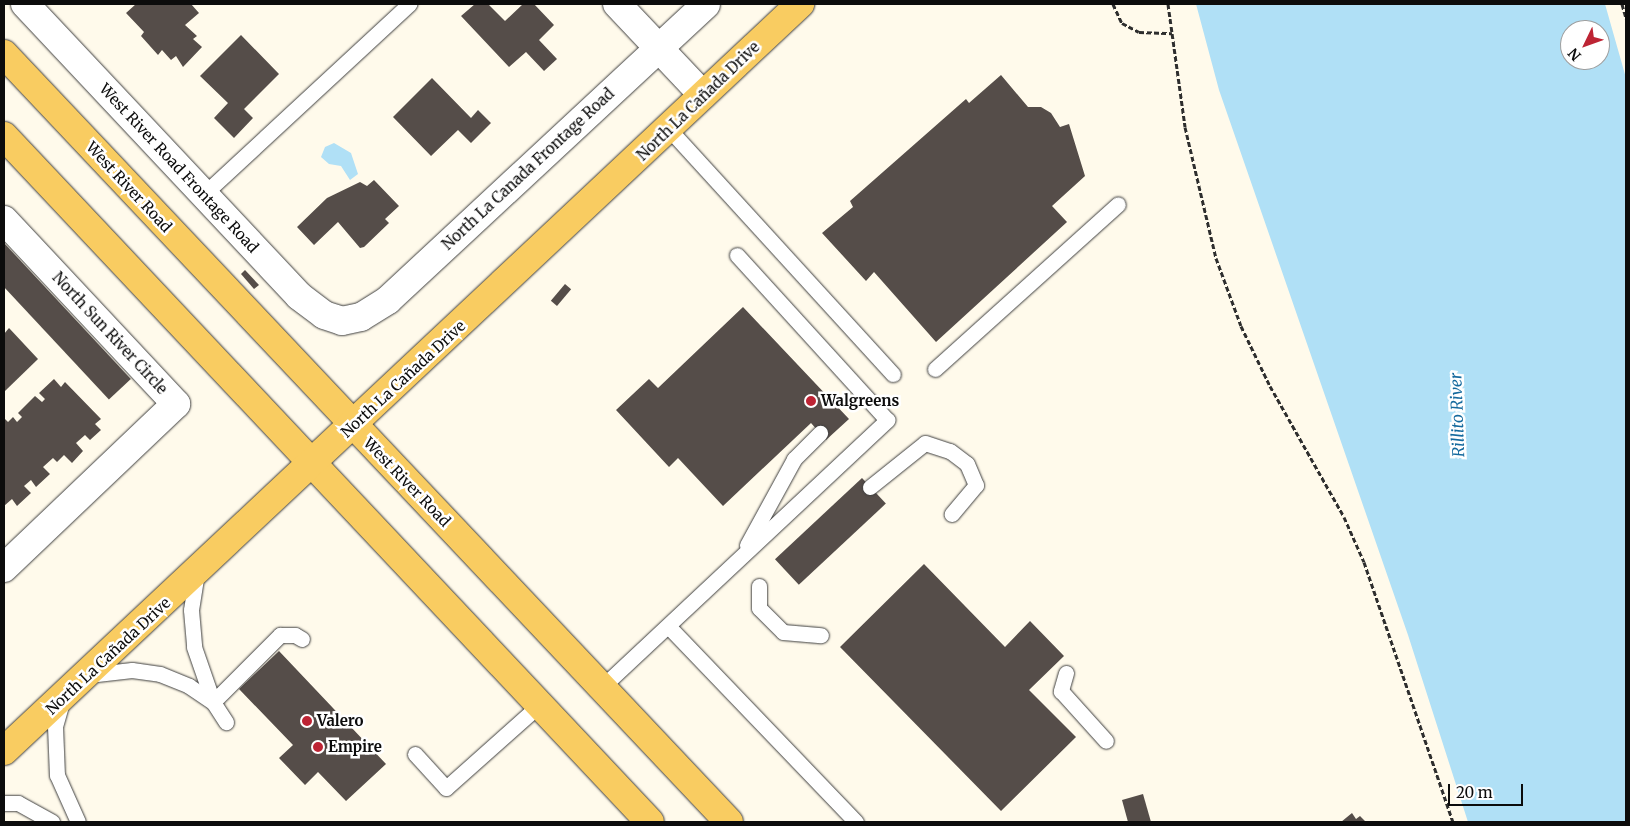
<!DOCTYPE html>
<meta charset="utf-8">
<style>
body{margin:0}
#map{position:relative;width:1630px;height:826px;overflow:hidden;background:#fffaeb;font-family:Merriweather,serif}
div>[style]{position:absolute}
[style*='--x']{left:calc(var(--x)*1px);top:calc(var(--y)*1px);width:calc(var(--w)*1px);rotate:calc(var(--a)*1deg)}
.water>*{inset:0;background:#b0e0f6}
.building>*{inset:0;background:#554d49;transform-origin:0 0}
.path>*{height:3px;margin-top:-1.5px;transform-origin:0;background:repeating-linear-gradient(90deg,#2e2e2e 0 5px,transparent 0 7.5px)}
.roads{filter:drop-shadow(0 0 1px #3f3f3f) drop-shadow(0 0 1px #3f3f3f)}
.service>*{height:15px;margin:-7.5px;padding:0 7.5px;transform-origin:7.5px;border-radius:7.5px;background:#fff}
.minor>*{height:28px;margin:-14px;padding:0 14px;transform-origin:14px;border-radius:14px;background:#fff}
.primary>*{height:28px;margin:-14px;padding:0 14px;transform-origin:14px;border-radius:14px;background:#f9cc61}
.dots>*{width:14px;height:14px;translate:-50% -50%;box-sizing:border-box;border:2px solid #fff;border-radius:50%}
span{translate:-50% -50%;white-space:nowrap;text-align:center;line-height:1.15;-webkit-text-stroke:5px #fff;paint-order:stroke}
.street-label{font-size:15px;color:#0c0c0c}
.poi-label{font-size:15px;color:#0c0c0c;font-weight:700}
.left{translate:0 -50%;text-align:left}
.water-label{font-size:16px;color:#156a9e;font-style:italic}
.frame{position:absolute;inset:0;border:5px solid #0c0c0c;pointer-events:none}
.north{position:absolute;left:1560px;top:20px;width:50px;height:50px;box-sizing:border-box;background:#fff;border:1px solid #9e9e9e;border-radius:50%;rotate:228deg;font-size:14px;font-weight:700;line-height:20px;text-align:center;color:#0c0c0c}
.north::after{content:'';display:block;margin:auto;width:18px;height:22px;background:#bd2434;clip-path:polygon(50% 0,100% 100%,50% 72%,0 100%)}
.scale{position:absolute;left:1448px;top:784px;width:75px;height:22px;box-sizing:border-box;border:2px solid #0c0c0c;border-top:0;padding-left:6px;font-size:15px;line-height:18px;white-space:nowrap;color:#0c0c0c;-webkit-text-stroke:4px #fff;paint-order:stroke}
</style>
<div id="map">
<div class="water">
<i style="clip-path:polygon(evenodd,1196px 4px,1605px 4px,1626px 78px,1626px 822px,1468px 822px,1408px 635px,1219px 90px,1196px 4px,1570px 30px,1600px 30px,1600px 60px,1570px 60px,1570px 30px)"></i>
<i style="clip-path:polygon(334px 143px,351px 153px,358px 174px,350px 180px,341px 166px,329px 164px,321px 157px,325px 147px)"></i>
</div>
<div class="building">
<i style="clip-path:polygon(136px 4px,191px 4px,199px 13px,185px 25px,197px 36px,193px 39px,202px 47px,183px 67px,176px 56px,171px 60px,162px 50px,158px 55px,141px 36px,144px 32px,126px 13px)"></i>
<i style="clip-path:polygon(475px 4px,488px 4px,505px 21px,523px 4px,534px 4px,554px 25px,539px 40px,557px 59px,544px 71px,526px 52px,509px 67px,461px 16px)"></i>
<i style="clip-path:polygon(241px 35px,279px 74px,244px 109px,253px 118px,234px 138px,214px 118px,228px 103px,200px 76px)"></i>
<i style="clip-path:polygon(1001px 75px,1028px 107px,1041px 107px,1051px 113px,1060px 127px,1069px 124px,1085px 176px,1052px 206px,1067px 222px,936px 342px,874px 272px,866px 281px,822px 233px,853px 207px,850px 201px,966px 99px,969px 103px)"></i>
<i style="clip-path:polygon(432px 78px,471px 118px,478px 110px,491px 123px,471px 143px,458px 130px,431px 156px,393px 117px)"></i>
<i style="clip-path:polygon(374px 180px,399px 206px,385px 219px,389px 223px,364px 247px,360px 248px,338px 222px,314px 245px,297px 227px,327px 198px,360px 182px,367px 186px)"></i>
<i style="left:4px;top:243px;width:186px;height:30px;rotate:47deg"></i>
<i style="clip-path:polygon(245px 270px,259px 285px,254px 289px,241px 274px)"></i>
<i style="left:565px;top:284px;width:8px;height:22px;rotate:40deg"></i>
<i style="clip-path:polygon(743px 307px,849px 419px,826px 440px,811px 423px,723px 506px,678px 458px,669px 467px,616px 410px,649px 379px,658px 388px)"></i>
<i style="clip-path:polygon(9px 328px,38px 359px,4px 392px,4px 334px)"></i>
<i style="clip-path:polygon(54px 379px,61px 387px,65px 382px,101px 419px,95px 424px,101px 430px,90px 440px,85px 435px,76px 443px,83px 451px,72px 463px,64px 455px,57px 462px,53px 458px,43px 467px,50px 474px,36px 487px,31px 480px,24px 486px,31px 493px,17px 506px,12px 499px,4px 506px,4px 418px,8px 422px,13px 417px,17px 422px,22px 417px,18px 413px,35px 396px,42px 402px,45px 399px,39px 393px)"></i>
<i style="left:862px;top:478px;width:35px;height:119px;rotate:47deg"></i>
<i style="clip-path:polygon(924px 564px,1005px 647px,1030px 621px,1064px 656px,1029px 690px,1076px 737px,1001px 811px,840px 647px)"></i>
<i style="clip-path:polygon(279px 651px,386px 764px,346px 801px,318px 772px,305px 785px,279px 758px,293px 745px,239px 689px)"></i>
<i style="clip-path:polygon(1143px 794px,1151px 822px,1128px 822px,1122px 800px)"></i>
<i style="clip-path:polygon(1352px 813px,1356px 819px,1360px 816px,1366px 822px,1341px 822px)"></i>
</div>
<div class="path">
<i style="--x:1113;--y:4;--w:21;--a:65"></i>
<i style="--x:1122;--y:23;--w:19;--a:28"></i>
<i style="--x:1139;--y:32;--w:33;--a:2"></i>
<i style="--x:1168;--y:4;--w:124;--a:82.1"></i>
<i style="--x:1185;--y:127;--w:135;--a:76.7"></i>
<i style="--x:1216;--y:258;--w:72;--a:69.8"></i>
<i style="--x:1241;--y:326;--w:67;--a:64.2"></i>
<i style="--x:1270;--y:386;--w:150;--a:60.5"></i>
<i style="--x:1344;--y:517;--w:49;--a:66"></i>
<i style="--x:1364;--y:562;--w:275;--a:71.1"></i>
<i style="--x:1622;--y:4;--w:15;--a:74"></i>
</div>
<div class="roads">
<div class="service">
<i style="--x:669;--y:129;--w:332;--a:47.6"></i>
<i style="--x:204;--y:194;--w:280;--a:-42.8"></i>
<i style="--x:935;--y:369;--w:246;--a:-42"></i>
<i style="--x:870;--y:487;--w:70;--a:-38.7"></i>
<i style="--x:925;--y:443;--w:26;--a:18"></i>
<i style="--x:950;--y:451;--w:21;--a:37"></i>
<i style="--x:967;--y:464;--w:23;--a:67"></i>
<i style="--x:976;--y:485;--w:38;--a:130"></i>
<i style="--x:747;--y:545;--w:98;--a:-61.3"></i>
<i style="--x:794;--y:459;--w:37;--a:-45"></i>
<i style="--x:197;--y:572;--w:38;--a:99"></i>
<i style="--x:191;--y:610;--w:37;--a:85"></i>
<i style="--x:194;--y:647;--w:58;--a:70.9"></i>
<i style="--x:213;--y:702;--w:24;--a:57"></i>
<i style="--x:759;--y:586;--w:22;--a:90"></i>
<i style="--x:759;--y:608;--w:34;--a:45"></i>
<i style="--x:783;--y:632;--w:38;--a:5"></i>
<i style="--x:669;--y:627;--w:270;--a:46.2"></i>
<i style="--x:1066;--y:673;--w:19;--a:106"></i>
<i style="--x:1061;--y:691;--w:67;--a:48"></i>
<i style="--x:88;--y:675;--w:44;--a:-6.5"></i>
<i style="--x:132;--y:670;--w:28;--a:8"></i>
<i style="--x:160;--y:674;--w:31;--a:22"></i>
<i style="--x:189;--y:686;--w:29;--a:34"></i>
<i style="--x:602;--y:687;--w:391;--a:-43.1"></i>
<i style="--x:887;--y:420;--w:223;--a:-132.3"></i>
<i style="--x:62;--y:702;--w:25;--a:106"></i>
<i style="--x:55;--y:726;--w:49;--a:87.7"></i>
<i style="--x:57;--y:775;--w:51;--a:65.9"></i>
<i style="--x:213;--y:702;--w:95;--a:-45"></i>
<i style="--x:280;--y:635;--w:15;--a:0"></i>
<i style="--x:295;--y:635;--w:8;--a:30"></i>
<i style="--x:415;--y:754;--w:46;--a:47.6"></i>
<i style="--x:446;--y:788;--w:125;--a:-41.7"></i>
<i style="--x:4;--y:803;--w:14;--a:0"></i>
<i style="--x:18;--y:803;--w:39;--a:29"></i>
</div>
<div class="minor">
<i style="--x:25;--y:4;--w:400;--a:46.8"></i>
<i style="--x:299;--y:296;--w:31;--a:37"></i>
<i style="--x:324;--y:315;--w:19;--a:18"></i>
<i style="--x:342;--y:321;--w:19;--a:-12"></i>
<i style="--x:361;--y:317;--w:32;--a:-32"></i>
<i style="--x:388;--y:300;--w:434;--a:-42.9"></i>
<i style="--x:617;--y:4;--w:125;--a:46.6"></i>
<i style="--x:4;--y:220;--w:252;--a:46.9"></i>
<i style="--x:176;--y:404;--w:238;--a:136.4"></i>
</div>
<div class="primary">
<i style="--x:4;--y:54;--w:1056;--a:46.65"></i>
<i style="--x:4;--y:136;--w:942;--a:46.72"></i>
<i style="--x:4;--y:751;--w:1092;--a:-43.18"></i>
</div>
</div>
<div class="dots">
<i style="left:811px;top:401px;background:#bd2434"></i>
<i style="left:307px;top:721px;background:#bd2434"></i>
<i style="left:318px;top:747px;background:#bd2434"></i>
</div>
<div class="street-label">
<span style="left:698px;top:101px;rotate:-44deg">North La Cañada Drive</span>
<span style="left:179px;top:168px;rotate:47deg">West River Road Frontage Road</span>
<span style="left:528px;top:169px;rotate:-43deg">North La Canada Frontage Road</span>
<span style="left:129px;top:187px;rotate:47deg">West River Road</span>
<span style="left:110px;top:333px;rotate:47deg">North Sun River Circle</span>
<span style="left:403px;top:379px;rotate:-43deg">North La Cañada Drive</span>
<span style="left:407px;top:482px;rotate:46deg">West River Road</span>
<span style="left:108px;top:656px;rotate:-43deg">North La Cañada Drive</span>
</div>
<div class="poi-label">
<span class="left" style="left:821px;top:401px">Walgreens</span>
<span class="left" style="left:317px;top:721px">Valero</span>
<span class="left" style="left:328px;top:747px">Empire</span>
</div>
<div class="water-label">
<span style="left:1457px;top:415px;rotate:-92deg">Rillito River</span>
</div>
<div class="frame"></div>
<div class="north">N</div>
<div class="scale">20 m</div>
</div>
